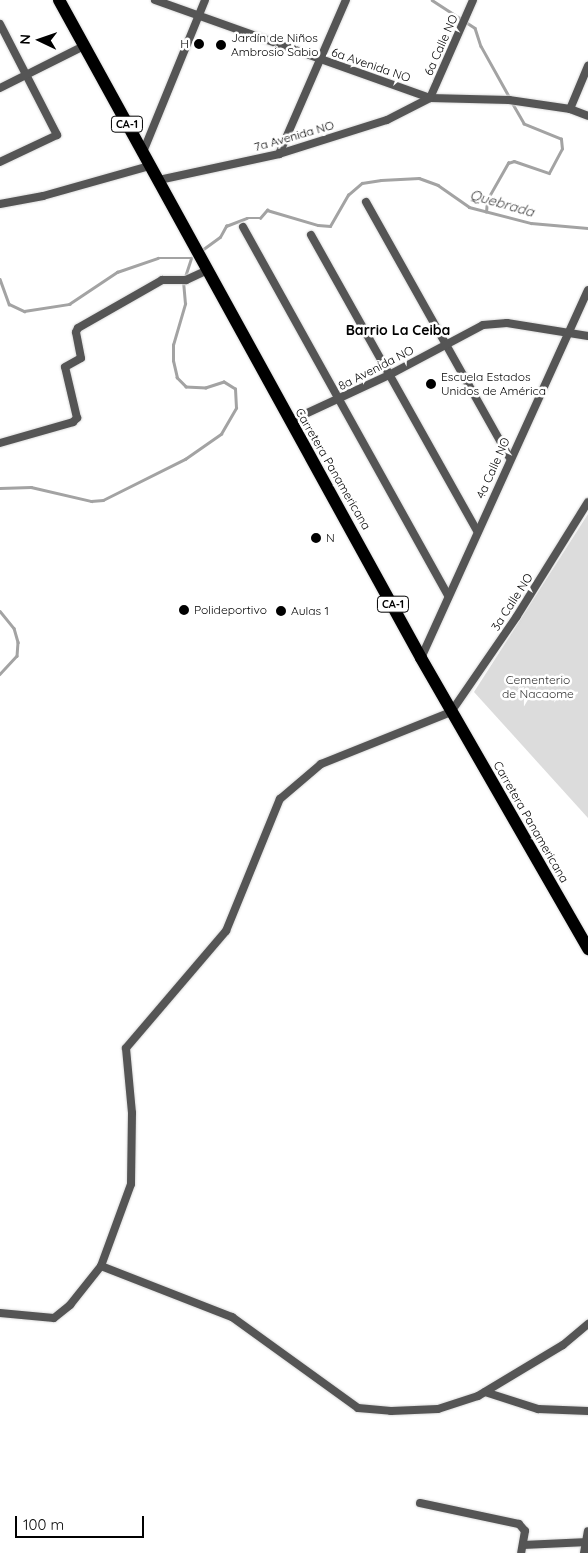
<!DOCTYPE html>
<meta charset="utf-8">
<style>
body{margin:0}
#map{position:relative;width:588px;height:1553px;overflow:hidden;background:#fff;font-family:Quicksand,sans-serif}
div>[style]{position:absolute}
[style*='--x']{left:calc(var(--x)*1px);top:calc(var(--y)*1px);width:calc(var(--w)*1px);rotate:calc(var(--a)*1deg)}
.green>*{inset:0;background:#dcdcdc}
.stream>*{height:2.5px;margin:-1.25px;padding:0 1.25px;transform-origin:1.25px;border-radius:1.25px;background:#a3a3a3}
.roads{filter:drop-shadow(0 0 1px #dbdbdb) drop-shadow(0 0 1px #dbdbdb)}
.minor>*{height:8px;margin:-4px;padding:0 4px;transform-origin:4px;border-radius:4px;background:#555}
.trunk>*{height:12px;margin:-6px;padding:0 6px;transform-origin:6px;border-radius:6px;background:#000}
.dots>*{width:14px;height:14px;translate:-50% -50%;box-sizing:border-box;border:2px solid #fff;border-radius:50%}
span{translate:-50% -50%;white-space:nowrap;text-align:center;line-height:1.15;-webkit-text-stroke:5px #fff;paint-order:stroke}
.shield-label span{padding:1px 4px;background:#fff;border:1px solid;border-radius:4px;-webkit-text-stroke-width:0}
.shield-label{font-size:11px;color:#000;font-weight:700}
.poi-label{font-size:12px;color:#000}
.left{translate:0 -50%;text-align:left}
.right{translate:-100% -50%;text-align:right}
.street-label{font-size:12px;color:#000}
.park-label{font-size:12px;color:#333}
.water-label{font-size:14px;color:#444;font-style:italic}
.neighbourhood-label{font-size:14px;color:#000;font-weight:700}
.north{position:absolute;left:15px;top:15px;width:50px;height:50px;-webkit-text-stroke:4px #fff;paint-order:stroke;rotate:273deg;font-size:14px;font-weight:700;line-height:20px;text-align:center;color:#000}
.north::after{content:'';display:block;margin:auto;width:18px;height:22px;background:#000;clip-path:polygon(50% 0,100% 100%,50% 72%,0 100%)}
.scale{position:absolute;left:15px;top:1516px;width:129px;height:22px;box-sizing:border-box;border:2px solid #000;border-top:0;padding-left:6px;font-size:15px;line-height:18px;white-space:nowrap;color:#000;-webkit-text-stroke:4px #fff;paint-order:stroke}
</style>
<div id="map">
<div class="green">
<i style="clip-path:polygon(588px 514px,588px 818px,474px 692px)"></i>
</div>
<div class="stream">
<i style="--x:432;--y:0;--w:51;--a:33.1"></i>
<i style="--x:475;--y:28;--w:19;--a:72"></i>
<i style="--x:481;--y:46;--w:60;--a:60.9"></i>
<i style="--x:486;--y:212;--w:12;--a:-85"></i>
<i style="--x:487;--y:200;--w:43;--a:-60.4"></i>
<i style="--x:508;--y:163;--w:6;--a:-18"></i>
<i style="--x:514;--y:161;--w:37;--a:19"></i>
<i style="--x:549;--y:173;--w:27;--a:-62"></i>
<i style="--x:562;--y:149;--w:10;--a:-96"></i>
<i style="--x:561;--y:139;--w:40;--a:-158"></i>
<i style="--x:524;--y:124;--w:24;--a:-120"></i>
<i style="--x:202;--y:250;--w:22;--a:-36"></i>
<i style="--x:220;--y:237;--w:13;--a:-61"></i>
<i style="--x:226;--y:226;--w:22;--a:-21"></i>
<i style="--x:247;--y:218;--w:13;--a:0"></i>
<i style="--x:260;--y:218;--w:11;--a:-49"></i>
<i style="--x:267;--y:210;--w:53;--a:16.4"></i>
<i style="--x:318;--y:225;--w:12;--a:5"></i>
<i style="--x:330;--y:226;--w:36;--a:-60"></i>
<i style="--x:348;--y:195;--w:18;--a:-41"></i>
<i style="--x:362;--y:183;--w:19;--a:-9"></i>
<i style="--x:381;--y:180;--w:38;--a:-3"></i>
<i style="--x:419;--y:178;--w:20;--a:20"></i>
<i style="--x:438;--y:185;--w:38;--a:35"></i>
<i style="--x:469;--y:207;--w:64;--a:14.5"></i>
<i style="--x:531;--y:223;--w:57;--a:5"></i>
<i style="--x:0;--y:279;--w:27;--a:70"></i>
<i style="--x:9;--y:304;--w:17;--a:25"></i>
<i style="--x:24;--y:311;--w:46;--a:-8.8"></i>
<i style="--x:69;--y:304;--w:58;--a:-33.7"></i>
<i style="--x:117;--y:272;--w:43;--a:-18.9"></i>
<i style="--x:158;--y:258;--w:33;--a:0"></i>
<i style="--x:0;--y:488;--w:31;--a:-2"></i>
<i style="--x:31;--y:487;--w:62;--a:13.1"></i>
<i style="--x:91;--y:501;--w:12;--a:-5"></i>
<i style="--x:103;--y:500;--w:92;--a:-26.6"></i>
<i style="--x:185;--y:459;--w:44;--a:-34.8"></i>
<i style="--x:221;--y:434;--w:30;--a:-60"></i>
<i style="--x:236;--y:408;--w:19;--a:-93"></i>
<i style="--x:235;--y:389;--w:13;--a:-148"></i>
<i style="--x:224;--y:382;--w:19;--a:162"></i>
<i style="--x:206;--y:388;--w:20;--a:-177"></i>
<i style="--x:186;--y:387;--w:13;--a:-135"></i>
<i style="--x:177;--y:378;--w:17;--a:-103"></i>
<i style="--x:173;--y:361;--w:16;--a:-90"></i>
<i style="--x:173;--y:345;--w:43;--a:-73.7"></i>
<i style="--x:185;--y:304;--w:21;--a:-95"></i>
<i style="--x:183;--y:283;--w:26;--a:-72"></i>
<i style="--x:0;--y:611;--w:22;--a:51"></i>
<i style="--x:14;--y:628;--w:15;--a:74"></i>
<i style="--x:18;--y:642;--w:14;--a:94"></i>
<i style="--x:17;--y:656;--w:25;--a:133"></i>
</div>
<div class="roads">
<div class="minor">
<i style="--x:155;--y:0;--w:292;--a:19.6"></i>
<i style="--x:430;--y:98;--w:79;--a:1.5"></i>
<i style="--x:509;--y:100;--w:62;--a:8.4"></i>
<i style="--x:570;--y:109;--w:19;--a:21"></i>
<i style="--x:0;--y:24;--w:125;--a:62.8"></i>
<i style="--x:57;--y:135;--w:63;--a:154.7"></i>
<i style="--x:0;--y:88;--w:94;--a:-26.6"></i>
<i style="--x:430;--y:98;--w:107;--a:-66.3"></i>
<i style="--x:570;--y:109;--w:47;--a:-67.3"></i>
<i style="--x:143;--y:152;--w:164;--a:-67.8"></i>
<i style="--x:279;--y:154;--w:168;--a:-66.5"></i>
<i style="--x:159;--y:180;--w:123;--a:-12.2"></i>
<i style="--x:279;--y:154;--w:113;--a:-17.5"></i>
<i style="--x:387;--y:120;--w:48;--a:-27.1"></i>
<i style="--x:366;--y:202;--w:292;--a:60.7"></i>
<i style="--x:0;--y:204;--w:44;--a:-10.5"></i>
<i style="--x:43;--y:196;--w:111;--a:-15.7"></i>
<i style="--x:243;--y:227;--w:422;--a:60.9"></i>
<i style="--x:311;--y:235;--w:339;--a:60.7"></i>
<i style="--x:290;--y:421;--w:109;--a:-24.9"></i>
<i style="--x:389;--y:375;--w:106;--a:-28"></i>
<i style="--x:483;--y:325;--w:24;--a:-5"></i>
<i style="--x:507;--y:323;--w:82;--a:9.1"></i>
<i style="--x:0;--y:443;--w:76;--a:-16"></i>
<i style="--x:73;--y:422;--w:6;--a:-45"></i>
<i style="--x:77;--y:418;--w:52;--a:-103.2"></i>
<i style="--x:65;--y:367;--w:18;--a:-29"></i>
<i style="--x:81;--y:358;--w:26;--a:-101"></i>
<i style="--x:76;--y:332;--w:4;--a:-63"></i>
<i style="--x:78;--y:328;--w:97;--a:-29.7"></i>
<i style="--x:162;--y:280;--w:24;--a:0"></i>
<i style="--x:186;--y:280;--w:23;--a:-25"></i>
<i style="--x:421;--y:658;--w:404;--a:-65.6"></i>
<i style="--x:101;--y:1266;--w:87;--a:-69.9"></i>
<i style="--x:131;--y:1184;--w:71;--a:-89.2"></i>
<i style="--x:132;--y:1113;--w:65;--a:-95.3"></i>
<i style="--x:126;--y:1048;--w:154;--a:-49.5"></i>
<i style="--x:226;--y:931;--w:143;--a:-67.8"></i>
<i style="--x:280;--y:799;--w:54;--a:-40.5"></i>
<i style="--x:321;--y:764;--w:140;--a:-21.8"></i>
<i style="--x:451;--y:712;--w:116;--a:-55.5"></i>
<i style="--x:517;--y:616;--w:134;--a:-58.1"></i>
<i style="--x:0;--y:1313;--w:54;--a:5.3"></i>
<i style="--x:54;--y:1318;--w:21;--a:-39"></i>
<i style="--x:70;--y:1305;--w:50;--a:-51.5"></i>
<i style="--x:101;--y:1266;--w:141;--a:21.3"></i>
<i style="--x:232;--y:1317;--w:155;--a:35.8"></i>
<i style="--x:358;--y:1408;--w:33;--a:5"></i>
<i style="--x:391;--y:1411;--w:47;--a:-2.4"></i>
<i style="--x:438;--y:1409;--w:42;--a:-18"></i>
<i style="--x:478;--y:1396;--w:99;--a:-31"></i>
<i style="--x:563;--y:1345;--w:33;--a:-40"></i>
<i style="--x:485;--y:1392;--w:56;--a:17.8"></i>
<i style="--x:538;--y:1409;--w:50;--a:2.3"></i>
<i style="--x:420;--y:1503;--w:101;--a:12"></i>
<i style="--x:519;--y:1524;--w:9;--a:49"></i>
<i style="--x:525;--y:1531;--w:22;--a:100"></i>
<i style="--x:523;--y:1545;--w:65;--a:-2.6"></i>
<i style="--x:584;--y:1553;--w:22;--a:-80"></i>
</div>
<div class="trunk">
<i style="--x:59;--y:0;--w:751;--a:61.18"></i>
<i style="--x:421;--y:658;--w:336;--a:60.1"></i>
</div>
</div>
<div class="dots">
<i style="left:199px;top:44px;background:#000"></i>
<i style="left:221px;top:45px;background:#000"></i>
<i style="left:431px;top:384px;background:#000"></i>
<i style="left:316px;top:538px;background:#000"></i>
<i style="left:184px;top:610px;background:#000"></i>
<i style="left:281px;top:611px;background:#000"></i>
</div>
<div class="shield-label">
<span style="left:127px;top:124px">CA-1</span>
<span style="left:393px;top:604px">CA-1</span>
</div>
<div class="poi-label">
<span class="left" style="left:231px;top:45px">Jardín de Niños<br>Ambrosio Sabio</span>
<span class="right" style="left:189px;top:44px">H</span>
<span class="left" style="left:441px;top:384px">Escuela Estados<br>Unidos de América</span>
<span class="left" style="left:326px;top:538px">N</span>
<span class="left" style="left:194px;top:610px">Polideportivo</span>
<span class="left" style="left:291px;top:611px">Aulas 1</span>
</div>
<div class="street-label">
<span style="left:441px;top:45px;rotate:-66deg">6a Calle NO</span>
<span style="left:371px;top:65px;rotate:19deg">6a Avenida NO</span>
<span style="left:294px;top:136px;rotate:-16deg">7a Avenida NO</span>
<span style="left:376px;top:368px;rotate:-27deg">8a Avenida NO</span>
<span style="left:493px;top:468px;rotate:-66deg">4a Calle NO</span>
<span style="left:333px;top:469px;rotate:60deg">Carretera Panamericana</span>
<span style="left:512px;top:602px;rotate:-57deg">3a Calle NO</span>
<span style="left:531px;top:822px;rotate:60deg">Carretera Panamericana</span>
</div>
<div class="park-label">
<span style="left:538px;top:687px">Cementerio<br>de Nacaome</span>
</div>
<div class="water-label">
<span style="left:502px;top:203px;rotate:16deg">Quebrada</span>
</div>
<div class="neighbourhood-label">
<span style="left:398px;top:330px">Barrio La Ceiba</span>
</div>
<div class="north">N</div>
<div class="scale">100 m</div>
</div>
